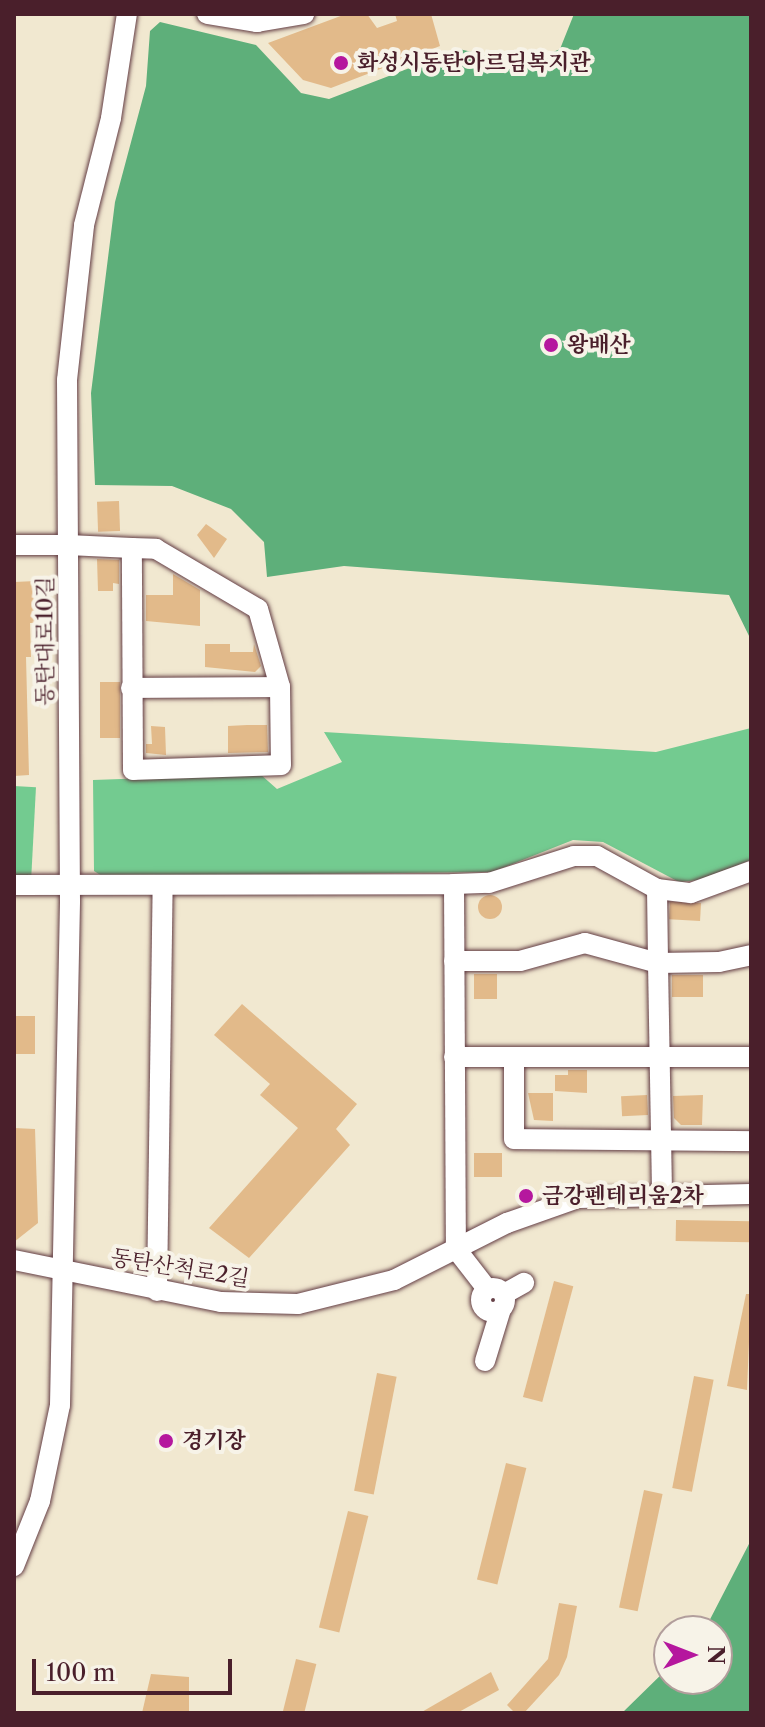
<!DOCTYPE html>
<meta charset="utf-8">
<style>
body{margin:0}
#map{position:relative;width:765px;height:1727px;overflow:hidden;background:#f1e8d0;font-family:"Libre Caslon Text","Noto Serif KR",serif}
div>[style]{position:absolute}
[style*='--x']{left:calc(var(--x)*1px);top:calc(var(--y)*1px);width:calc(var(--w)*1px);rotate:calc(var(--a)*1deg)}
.green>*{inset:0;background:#73cb90;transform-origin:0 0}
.forest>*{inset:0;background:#5eaf7a}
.building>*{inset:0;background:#e2ba8a;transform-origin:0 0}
.round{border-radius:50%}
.roads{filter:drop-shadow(0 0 2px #633d44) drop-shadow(0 0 2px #633d44)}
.minor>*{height:20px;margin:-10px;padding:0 10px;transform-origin:10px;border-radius:10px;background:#fff}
.minor>.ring{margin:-10px;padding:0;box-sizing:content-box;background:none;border:20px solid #fff;border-radius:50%}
.dots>*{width:22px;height:22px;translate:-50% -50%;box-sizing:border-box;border:4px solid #f7f3e8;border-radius:50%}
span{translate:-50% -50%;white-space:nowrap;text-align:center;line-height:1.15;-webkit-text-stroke:8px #f7f3e8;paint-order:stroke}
.poi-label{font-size:22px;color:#4a1f2b;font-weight:700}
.left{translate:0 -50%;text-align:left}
.street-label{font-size:22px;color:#4a1f2b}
.frame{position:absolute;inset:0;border:16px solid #4a1f2b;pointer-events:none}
.north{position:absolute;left:653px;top:1615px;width:80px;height:80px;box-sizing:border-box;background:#f7f3e8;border:2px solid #b29e9c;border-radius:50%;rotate:90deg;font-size:22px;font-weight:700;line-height:32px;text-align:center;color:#4a1f2b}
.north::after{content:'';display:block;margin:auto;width:28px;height:36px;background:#b5179e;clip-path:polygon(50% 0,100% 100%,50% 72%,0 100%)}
.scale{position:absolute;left:32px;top:1659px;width:200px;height:36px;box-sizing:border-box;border:4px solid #4a1f2b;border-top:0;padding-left:10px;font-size:24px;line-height:28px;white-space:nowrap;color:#4a1f2b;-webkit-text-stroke:6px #f7f3e8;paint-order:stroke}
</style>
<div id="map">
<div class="green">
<i style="clip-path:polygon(751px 728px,751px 860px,699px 880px,679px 882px,603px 842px,573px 840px,492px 872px,102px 876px,94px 871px,93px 780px,260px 774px,277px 789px,342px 762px,324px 732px,656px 752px)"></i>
<i style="left:14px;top:786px;width:22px;height:91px;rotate:3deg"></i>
</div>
<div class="forest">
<i style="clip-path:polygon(574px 14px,751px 14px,751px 640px,729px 595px,344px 566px,267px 577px,264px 542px,231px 509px,172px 486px,95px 485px,91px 393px,115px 202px,146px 86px,150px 31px,160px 22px,256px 45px,301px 93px,329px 99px,459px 49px,526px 64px,560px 49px)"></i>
<i style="clip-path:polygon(751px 1540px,751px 1713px,622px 1713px,669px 1667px,669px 1679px,717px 1679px,717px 1631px,704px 1631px)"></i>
</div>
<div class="building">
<i style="clip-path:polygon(346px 14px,367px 14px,377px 28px,397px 21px,395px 14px,431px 14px,440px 46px,331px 88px,303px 80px,268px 43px)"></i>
<i style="left:119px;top:501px;width:30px;height:22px;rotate:88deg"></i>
<i style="clip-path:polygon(206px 524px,227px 539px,214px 558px,197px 535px)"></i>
<i style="clip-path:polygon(97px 559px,119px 560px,119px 584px,113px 583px,113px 591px,98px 591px)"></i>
<i style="clip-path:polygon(173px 574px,200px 590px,200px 626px,146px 621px,146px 595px,173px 595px)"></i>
<i style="clip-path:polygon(36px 581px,36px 623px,30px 623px,31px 657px,26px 657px,29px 775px,14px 776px,14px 582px)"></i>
<i style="clip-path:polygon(205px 644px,230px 644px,230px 652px,253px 652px,254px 644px,261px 666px,255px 672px,205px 667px)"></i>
<i style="left:100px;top:682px;width:20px;height:56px"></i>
<i style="clip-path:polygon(247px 725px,267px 725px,268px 752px,228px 753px,228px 726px)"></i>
<i style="clip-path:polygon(151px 726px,165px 727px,166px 755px,146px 753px,146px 744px,152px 744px)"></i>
<i class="round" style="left:478px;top:895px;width:24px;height:24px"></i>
<i style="left:701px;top:903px;width:18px;height:31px;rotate:93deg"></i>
<i style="left:474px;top:974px;width:23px;height:25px"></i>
<i style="left:703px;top:975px;width:22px;height:31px;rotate:90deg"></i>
<i style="clip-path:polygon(242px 1004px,357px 1104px,336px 1129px,350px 1145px,249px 1258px,209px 1228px,298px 1128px,260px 1095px,270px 1084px,214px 1035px)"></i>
<i style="left:14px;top:1016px;width:21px;height:38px"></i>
<i style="clip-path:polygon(568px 1070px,587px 1070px,587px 1093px,555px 1091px,555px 1075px,568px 1075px)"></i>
<i style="clip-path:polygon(528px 1093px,553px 1093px,553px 1121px,534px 1120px)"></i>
<i style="left:647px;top:1095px;width:20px;height:26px;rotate:87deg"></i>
<i style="clip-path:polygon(703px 1095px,702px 1125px,681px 1125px,674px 1118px,673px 1096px)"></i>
<i style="clip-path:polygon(14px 1128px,35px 1129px,38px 1223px,14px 1242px)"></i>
<i style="left:502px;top:1153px;width:24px;height:28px;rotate:90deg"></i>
<i style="left:676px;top:1220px;width:75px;height:21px;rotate:1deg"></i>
<i style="left:554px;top:1281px;width:20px;height:120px;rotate:15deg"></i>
<i style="clip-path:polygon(746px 1294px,751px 1294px,747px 1390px,727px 1386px)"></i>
<i style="left:377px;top:1373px;width:20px;height:120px;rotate:11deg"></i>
<i style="left:694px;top:1376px;width:20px;height:114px;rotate:11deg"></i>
<i style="left:506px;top:1463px;width:21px;height:120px;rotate:14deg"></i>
<i style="left:644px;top:1490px;width:19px;height:120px;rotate:12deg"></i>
<i style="left:348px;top:1511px;width:21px;height:120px;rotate:14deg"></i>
<i style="clip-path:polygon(559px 1603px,577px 1606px,567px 1657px,559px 1675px,524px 1713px,515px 1713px,507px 1705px,548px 1659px)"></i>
<i style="left:296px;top:1659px;width:21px;height:55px;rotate:14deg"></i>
<i style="clip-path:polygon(491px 1672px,499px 1690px,457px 1713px,420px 1713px)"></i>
<i style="clip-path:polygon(151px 1674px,189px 1677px,189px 1713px,142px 1713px)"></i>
</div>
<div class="roads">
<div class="minor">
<i style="--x:207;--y:14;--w:51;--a:9.1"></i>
<i style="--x:257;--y:22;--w:48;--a:-9.7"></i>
<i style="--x:14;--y:545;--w:54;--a:0"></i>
<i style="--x:68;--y:545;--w:64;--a:2.7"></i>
<i style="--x:132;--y:548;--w:24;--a:2"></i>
<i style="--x:156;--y:549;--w:118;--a:30.5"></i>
<i style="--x:258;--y:609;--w:81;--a:74.2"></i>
<i style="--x:280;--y:687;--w:78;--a:89.3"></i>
<i style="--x:281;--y:765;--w:148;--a:178.1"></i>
<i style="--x:133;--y:770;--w:222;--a:-90.3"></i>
<i style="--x:131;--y:688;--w:149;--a:-0.4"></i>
<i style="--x:454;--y:884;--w:35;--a:-2"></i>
<i style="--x:489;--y:883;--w:89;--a:-17.6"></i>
<i style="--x:574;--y:856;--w:23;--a:0"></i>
<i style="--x:597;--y:856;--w:68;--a:28.8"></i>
<i style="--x:657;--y:889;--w:74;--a:89.2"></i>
<i style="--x:658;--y:963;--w:61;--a:-0.9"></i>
<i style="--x:719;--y:962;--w:33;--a:-12"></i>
<i style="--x:14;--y:885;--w:440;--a:-0.1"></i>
<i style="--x:454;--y:884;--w:365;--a:89.7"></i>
<i style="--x:456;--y:1249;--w:51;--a:52.2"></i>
<i style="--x:657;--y:889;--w:34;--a:7"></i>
<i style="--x:691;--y:893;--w:64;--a:-20.1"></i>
<i style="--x:454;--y:961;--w:66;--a:0"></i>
<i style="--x:520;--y:961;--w:67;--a:-15.5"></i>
<i style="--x:585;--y:943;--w:76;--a:15.3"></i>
<i style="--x:658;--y:963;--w:231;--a:89"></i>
<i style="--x:454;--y:1057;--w:297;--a:0"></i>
<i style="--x:514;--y:1058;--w:81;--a:90"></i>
<i style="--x:514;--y:1139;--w:237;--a:0.5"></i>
<i style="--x:14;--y:1260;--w:211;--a:11.5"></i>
<i style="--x:221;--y:1302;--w:77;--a:1.5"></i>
<i style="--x:298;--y:1304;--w:99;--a:-14"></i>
<i style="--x:394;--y:1280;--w:127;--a:-26.8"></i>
<i style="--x:507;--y:1223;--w:75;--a:-19.4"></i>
<i style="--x:578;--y:1198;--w:173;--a:-1.3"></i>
<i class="ring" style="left:481px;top:1288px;width:4px;height:4px"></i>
<i style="--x:157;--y:1291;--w:406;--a:-89.2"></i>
<i style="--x:504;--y:1294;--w:23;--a:-29"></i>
<i style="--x:485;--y:1361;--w:54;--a:-72.9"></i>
<i style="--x:14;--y:1566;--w:70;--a:-68.2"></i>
<i style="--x:40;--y:1501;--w:98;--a:-78.2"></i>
<i style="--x:60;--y:1405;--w:504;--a:-88.86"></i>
<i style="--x:70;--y:901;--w:521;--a:-90.33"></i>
<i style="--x:67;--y:380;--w:156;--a:-83.7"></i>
<i style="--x:84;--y:225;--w:110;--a:-75.8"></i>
<i style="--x:111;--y:118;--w:105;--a:-81.3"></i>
</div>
</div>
<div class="dots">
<i style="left:341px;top:63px;background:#b5179e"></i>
<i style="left:551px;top:345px;background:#b5179e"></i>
<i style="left:526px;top:1196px;background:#b5179e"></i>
<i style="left:166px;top:1441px;background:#b5179e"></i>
</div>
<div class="poi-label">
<span class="left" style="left:357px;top:63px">화성시동탄아르딤복지관</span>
<span class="left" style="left:567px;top:345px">왕배산</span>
<span class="left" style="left:542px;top:1196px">금강펜테리움2차</span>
<span class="left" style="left:182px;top:1441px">경기장</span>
</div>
<div class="street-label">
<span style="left:45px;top:641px;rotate:-90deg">동탄대로10길</span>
<span style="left:180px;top:1268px;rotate:9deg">동탄산척로2길</span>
</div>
<div class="frame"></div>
<div class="north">N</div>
<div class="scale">100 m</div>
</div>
